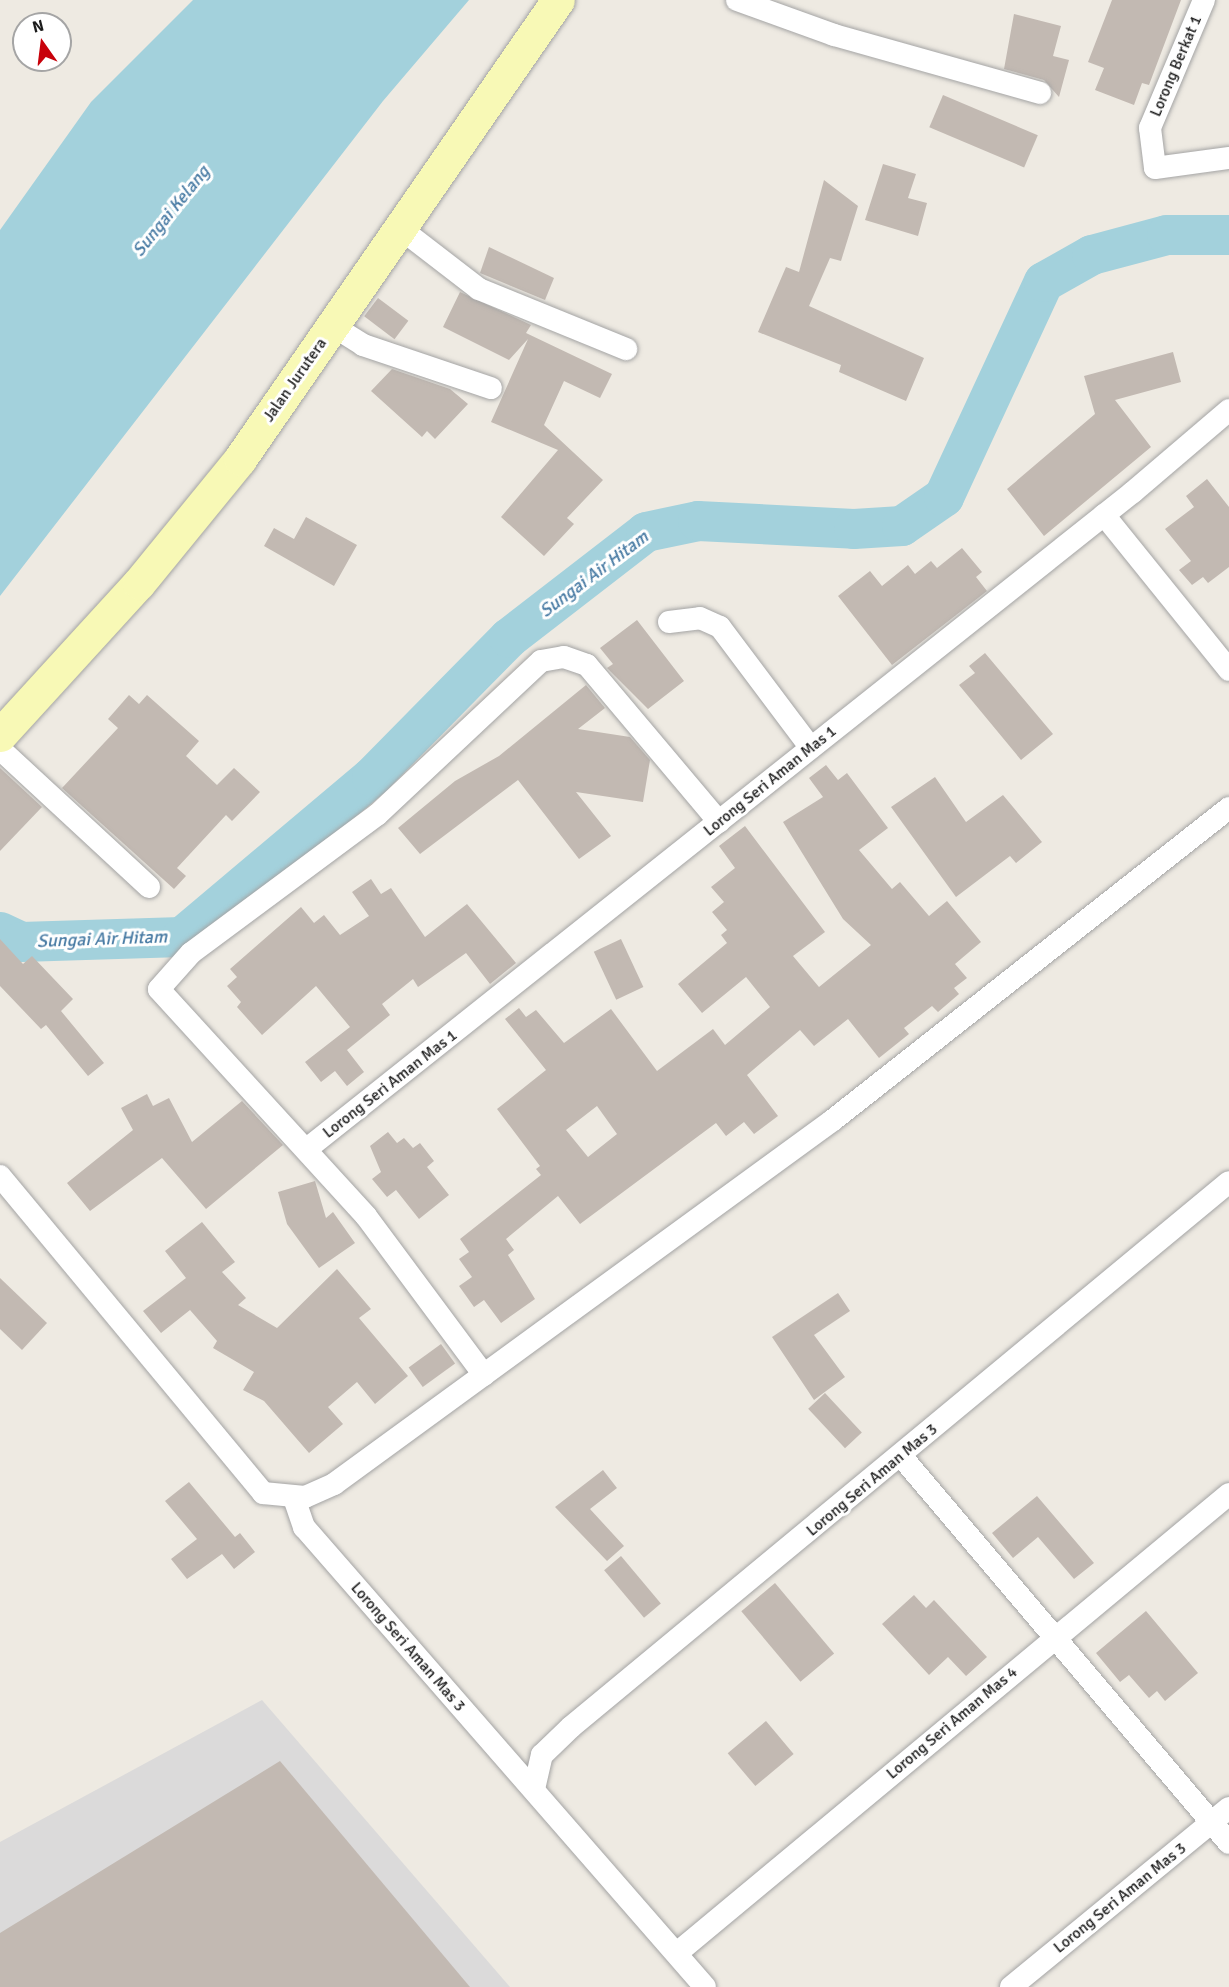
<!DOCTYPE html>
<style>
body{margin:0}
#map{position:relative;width:1229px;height:1987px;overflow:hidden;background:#eeeae2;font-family:Signika,sans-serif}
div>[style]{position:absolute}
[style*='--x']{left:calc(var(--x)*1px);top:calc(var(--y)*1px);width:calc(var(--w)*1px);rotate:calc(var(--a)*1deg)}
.residential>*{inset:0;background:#dbdada}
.water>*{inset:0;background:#a3d1dc}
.river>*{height:40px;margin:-20px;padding:0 20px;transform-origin:20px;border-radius:20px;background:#a3d1dc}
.building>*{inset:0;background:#c2b9b2;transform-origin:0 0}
.roads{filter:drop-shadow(0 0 2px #a4a4a4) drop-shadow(0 0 2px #a4a4a4)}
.street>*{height:22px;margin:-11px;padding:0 11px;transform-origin:11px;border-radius:11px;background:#fff}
.secondary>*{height:33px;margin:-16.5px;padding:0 16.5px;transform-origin:16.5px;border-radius:16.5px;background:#f8f9b6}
span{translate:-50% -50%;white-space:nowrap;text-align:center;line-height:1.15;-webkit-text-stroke:6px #fff;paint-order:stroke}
.street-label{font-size:16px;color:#1d1d1d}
.water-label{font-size:18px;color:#477aa3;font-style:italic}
.north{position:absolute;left:12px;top:12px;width:60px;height:60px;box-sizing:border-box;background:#fff;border:2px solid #a5a5a5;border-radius:50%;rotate:346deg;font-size:16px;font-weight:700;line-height:24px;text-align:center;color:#1d1d1d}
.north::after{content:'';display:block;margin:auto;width:21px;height:27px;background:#c8020b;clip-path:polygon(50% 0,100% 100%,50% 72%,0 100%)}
</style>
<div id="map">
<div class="residential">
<i style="clip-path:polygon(262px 1700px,510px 1987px,0 1987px,0 1842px)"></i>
</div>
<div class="water">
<i style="clip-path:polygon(193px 0,469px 0,383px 101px,0 596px,0 230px,91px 102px)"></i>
</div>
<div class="river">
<i style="--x:0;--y:932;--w:23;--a:25"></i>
<i style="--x:21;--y:942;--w:161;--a:-1.8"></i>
<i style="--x:182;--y:937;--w:248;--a:-40.1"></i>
<i style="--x:372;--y:777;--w:195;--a:-45.4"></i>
<i style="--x:509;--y:638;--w:173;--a:-37.7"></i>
<i style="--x:646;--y:532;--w:53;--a:-11.9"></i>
<i style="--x:698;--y:521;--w:156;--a:2.9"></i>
<i style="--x:854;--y:529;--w:48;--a:-3.6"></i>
<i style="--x:902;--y:526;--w:51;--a:-34.6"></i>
<i style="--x:944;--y:497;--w:237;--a:-65.1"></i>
<i style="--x:1044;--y:282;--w:55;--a:-29.4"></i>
<i style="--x:1092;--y:255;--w:78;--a:-14.9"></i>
<i style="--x:1167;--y:235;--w:62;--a:0"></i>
</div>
<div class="building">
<i style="clip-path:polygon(1112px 0,1181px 0,1149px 85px,1142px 83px,1134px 105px,1095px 90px,1104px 68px,1088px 62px)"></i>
<i style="clip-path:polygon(1014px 14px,1061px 26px,1053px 56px,1069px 60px,1059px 97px,1044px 80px,1004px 69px)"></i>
<i style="left:943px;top:95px;width:103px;height:35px;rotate:23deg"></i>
<i style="clip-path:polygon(883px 164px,916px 174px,908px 198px,927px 203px,918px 236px,865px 220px)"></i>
<i style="clip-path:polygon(824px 180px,858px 206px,841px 261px,830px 258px,809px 306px,924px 358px,906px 401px,839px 372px,841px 365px,758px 332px,786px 267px,799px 272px)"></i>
<i style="clip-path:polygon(489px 247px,554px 278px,545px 300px,480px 273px)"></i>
<i style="clip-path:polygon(460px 292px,531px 325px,526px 333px,612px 374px,600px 398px,564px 381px,544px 425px,603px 480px,567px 518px,574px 524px,544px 556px,501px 517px,558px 450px,491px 422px,528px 339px,509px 360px,443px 327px)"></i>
<i style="left:378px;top:298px;width:38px;height:23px;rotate:37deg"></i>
<i style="clip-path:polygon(1173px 352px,1181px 382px,1115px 400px,1151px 447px,1044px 536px,1007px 489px,1095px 414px,1084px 376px)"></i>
<i style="clip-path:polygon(392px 369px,450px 389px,468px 404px,435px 439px,427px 431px,422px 437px,371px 391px)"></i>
<i style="clip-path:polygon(1207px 479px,1229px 507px,1229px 567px,1208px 583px,1203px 577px,1192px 585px,1179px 570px,1191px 561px,1165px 529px,1194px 507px,1186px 496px)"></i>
<i style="clip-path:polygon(306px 517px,357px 545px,334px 586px,264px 546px,274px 528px,294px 539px)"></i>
<i style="clip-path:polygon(962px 548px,982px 572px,976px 577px,987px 591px,892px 665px,838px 596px,870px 571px,882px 586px,908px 565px,915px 574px,931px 561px,937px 568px)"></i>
<i style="clip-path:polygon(637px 620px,684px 681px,648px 709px,607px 668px,613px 664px,600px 648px)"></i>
<i style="clip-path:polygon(985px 653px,1053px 734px,1021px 760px,959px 685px,975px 673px,969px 666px)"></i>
<i style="clip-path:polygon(586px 685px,605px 708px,578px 729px,630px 737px,650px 760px,643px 802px,576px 792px,611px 836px,579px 859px,518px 780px,420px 854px,398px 828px,455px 781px,499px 756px)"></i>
<i style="clip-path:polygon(129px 695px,139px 704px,147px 695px,199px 741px,186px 756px,217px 785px,234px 768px,260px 792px,232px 821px,226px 815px,177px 868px,186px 876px,174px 889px,62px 788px,118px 728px,108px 719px)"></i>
<i style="clip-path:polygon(evenodd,826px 765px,838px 780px,847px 773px,888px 828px,859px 850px,892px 889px,900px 882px,929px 916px,947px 901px,981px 942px,955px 964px,967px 978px,954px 988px,959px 994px,938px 1012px,932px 1006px,904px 1028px,909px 1034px,879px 1058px,848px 1019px,814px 1046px,800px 1030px,747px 1075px,778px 1116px,754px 1134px,744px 1122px,726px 1136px,716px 1123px,580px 1224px,558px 1196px,506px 1239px,514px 1250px,508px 1255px,535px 1299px,501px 1323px,484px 1300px,474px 1307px,459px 1286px,472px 1277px,459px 1259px,469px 1252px,460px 1239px,541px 1175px,536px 1169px,540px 1166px,497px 1109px,546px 1070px,505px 1019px,519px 1008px,526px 1017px,536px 1010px,564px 1043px,611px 1009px,657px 1071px,713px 1029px,725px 1045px,770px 1007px,746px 977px,702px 1013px,678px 984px,727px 943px,721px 935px,727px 930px,712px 912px,724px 902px,711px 887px,735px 868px,719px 846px,745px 826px,825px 932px,793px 956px,819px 987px,871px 945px,843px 919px,783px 822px,823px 797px,809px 778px,826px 765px,597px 1106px,617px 1134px,588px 1157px,566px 1130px,597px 1106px)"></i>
<i style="clip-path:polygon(0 768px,42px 807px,0 851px)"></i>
<i style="clip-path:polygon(935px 777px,966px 822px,1003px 795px,1042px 842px,1016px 863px,1010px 856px,956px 897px,891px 807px)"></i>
<i style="clip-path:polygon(371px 879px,381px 894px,391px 888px,425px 937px,467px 904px,516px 963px,490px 984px,466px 953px,418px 987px,413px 979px,382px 1004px,390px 1015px,347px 1050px,364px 1072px,347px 1086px,335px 1071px,321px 1082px,305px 1062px,350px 1027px,316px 986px,262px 1035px,237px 1007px,241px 1002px,227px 986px,237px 977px,230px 969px,301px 907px,314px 923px,324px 915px,340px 935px,369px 916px,352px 892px)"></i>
<i style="clip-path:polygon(0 939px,23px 964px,32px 956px,73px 999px,61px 1011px,104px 1063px,88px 1076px,46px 1025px,41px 1029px,0 986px)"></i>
<i style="left:621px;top:939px;width:53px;height:30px;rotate:65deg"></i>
<i style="clip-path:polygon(147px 1094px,153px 1106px,169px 1098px,192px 1142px,242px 1101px,283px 1145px,206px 1209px,162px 1158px,90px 1211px,67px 1183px,133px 1130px,121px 1108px)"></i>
<i style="clip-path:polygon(388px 1132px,397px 1143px,404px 1138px,413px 1148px,420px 1143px,434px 1161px,427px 1167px,449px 1195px,419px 1219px,396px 1190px,387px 1197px,372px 1179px,381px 1172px,370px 1146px)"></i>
<i style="clip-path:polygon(315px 1181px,326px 1218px,333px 1212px,355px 1243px,319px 1268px,287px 1224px,278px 1192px)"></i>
<i style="clip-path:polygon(202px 1222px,235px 1262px,222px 1272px,246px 1298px,238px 1305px,277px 1328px,337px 1269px,371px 1309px,359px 1318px,408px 1376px,375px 1404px,357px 1382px,328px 1407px,343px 1424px,309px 1453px,264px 1401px,243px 1390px,254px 1372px,213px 1348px,217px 1341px,190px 1310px,161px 1333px,143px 1311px,186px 1278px,165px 1251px)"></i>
<i style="clip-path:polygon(0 1278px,47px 1323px,22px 1350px,0 1329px)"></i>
<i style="clip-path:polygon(838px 1293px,850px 1311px,814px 1335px,845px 1377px,814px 1400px,772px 1337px)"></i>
<i style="left:441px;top:1344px;width:24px;height:40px;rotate:54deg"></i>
<i style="left:825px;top:1393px;width:54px;height:23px;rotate:47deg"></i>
<i style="clip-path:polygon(603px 1470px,617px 1488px,590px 1509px,624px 1546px,607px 1561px,555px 1507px)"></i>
<i style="clip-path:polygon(189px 1482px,235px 1537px,240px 1533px,255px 1552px,234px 1569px,222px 1554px,187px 1579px,171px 1559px,197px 1539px,165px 1501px)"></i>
<i style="clip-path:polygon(1037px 1496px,1094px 1563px,1074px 1579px,1038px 1537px,1013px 1558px,992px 1533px)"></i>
<i style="left:621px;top:1556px;width:62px;height:22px;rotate:50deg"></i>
<i style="left:775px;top:1583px;width:92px;height:44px;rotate:50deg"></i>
<i style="clip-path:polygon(914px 1595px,926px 1608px,934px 1600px,987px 1657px,966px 1676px,948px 1657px,929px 1675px,882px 1624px)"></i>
<i style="clip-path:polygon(1146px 1611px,1198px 1673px,1165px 1701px,1157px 1691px,1149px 1698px,1129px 1675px,1120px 1682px,1096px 1653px)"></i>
<i style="left:766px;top:1721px;width:43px;height:50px;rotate:50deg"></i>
<i style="clip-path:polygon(280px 1761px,470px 1987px,0 1987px,0 1933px)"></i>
</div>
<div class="roads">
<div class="street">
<i style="--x:737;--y:0;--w:103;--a:19.8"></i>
<i style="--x:834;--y:35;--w:214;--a:15.7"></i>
<i style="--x:1204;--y:0;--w:139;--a:112.9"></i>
<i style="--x:1150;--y:128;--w:40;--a:82.9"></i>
<i style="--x:1155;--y:168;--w:75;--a:-7.7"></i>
<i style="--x:401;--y:229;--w:98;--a:37.6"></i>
<i style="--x:479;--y:289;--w:159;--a:22.2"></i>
<i style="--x:333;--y:326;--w:36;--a:32"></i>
<i style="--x:363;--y:345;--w:135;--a:18.6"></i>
<i style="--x:1104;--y:515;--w:199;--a:51.1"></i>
<i style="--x:669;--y:622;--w:31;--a:-7"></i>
<i style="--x:700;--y:618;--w:22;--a:24"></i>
<i style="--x:720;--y:627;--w:151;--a:53.1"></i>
<i style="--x:0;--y:749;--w:203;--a:42.8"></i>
<i style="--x:308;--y:1148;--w:1054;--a:-38.49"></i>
<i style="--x:1133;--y:492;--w:126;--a:-40.5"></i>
<i style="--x:0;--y:1176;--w:412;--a:50.3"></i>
<i style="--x:263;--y:1493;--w:42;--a:5.4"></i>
<i style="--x:305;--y:1497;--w:32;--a:-24"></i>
<i style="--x:334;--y:1484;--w:618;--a:-36.11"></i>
<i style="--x:833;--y:1120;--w:504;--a:-38.23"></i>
<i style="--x:484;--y:1375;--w:198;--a:-126.6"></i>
<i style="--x:366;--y:1216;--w:307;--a:-132.4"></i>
<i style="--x:159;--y:989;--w:48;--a:-48.4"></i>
<i style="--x:191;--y:953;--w:232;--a:-36.6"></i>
<i style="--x:377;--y:815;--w:225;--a:-43.2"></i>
<i style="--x:541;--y:661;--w:23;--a:-10"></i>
<i style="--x:564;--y:657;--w:24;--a:19"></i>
<i style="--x:587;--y:665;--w:205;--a:49.9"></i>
<i style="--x:901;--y:1456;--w:507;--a:49.72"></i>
<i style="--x:294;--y:1498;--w:31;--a:71"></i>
<i style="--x:304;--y:1527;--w:610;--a:48.92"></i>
<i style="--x:534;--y:1789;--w:35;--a:-77"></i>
<i style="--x:542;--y:1755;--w:40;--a:-44"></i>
<i style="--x:571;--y:1727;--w:854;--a:-39.63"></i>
<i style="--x:677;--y:1953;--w:718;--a:-39.74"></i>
<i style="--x:1011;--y:1987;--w:282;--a:-39.4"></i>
</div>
<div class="secondary">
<i style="--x:0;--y:735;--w:206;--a:-47.6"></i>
<i style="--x:139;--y:583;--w:160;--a:-50.8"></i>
<i style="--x:240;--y:459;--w:558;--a:-55.29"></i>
</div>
</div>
<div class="street-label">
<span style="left:1176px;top:66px;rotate:-67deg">Lorong Berkat 1</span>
<span style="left:295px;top:380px;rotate:-55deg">Jalan Jurutera</span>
<span style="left:770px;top:781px;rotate:-39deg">Lorong Seri Aman Mas 1</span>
<span style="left:390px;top:1084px;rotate:-38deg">Lorong Seri Aman Mas 1</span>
<span style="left:872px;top:1480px;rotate:-40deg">Lorong Seri Aman Mas 3</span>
<span style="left:408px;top:1647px;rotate:49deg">Lorong Seri Aman Mas 3</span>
<span style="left:952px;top:1723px;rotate:-40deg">Lorong Seri Aman Mas 4</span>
<span style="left:1120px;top:1898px;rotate:-39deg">Lorong Seri Aman Mas 3</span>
</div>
<div class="water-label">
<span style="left:171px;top:211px;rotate:-51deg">Sungai Kelang</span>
<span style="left:594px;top:574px;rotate:-37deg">Sungai Air Hitam</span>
<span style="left:102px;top:939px;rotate:-2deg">Sungai Air Hitam</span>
</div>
<div class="north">N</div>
</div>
